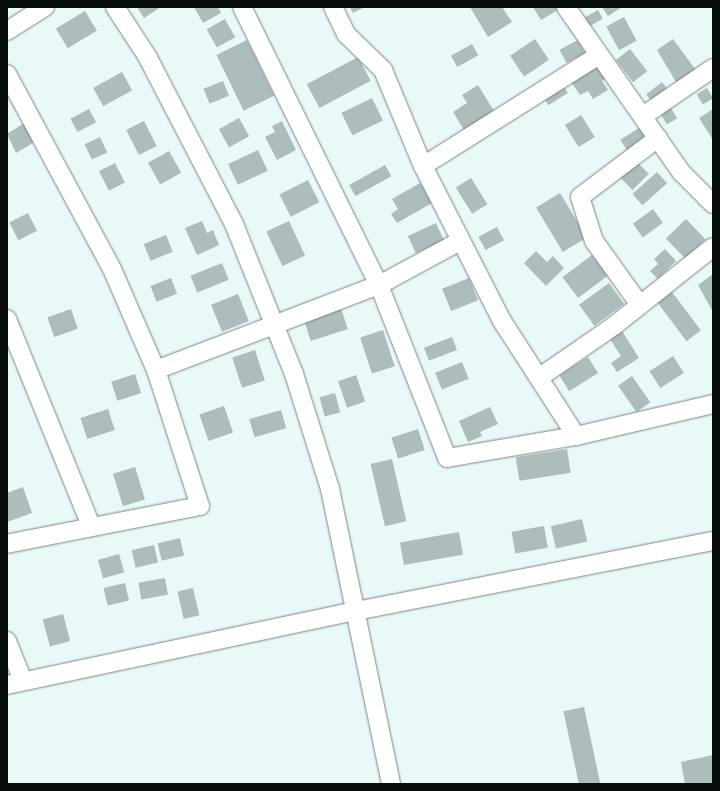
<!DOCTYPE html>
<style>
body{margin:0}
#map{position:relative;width:720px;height:791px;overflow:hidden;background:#e9f9f7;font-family:"Noto Sans",sans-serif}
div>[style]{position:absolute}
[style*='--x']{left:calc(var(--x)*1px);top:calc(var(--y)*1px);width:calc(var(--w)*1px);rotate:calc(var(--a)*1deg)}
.building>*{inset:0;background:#adbdbb;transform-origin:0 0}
.roads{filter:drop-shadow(0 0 1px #788785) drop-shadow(0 0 1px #788785)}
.minor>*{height:18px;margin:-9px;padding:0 9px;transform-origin:9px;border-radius:9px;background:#fff}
span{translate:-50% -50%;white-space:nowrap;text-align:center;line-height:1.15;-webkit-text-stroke:4px #fff;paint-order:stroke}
.frame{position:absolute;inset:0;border:8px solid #080d0d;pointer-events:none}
</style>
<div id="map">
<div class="building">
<i style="clip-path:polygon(137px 7px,161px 7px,144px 18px)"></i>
<i style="clip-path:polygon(194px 7px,218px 7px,221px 13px,203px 23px)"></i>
<i style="clip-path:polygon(350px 7px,365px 7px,353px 13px)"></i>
<i style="clip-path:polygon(470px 7px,502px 7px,512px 22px,488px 37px)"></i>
<i style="clip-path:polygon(533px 7px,556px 7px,558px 10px,541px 20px)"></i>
<i style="clip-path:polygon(602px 7px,622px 7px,608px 16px)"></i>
<i style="left:598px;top:10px;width:10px;height:15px;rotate:61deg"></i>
<i style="left:85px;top:11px;width:23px;height:34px;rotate:59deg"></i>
<i style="left:624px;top:17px;width:27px;height:20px;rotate:62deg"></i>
<i style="left:225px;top:19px;width:21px;height:21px;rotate:61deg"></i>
<i style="left:535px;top:39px;width:25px;height:30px;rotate:56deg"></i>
<i style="clip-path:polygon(673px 39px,698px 73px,679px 87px,657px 50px)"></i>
<i style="left:247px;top:40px;width:62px;height:34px;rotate:64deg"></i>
<i style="left:578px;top:40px;width:15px;height:21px;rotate:62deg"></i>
<i style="left:472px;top:44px;width:13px;height:24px;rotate:61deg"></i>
<i style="left:630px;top:49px;width:28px;height:18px;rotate:52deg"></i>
<i style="left:358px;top:57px;width:27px;height:58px;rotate:62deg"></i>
<i style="clip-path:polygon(598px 65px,607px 78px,602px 81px,608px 90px,593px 99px,588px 91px,580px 95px,571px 82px)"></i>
<i style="left:122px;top:72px;width:21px;height:33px;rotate:61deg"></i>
<i style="left:223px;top:81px;width:16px;height:21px;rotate:68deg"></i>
<i style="left:561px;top:82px;width:13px;height:23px;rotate:58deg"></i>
<i style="left:662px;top:82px;width:11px;height:20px;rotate:52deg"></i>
<i style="clip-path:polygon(478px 85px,494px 111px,464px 130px,453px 112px,467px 103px,462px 95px)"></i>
<i style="left:707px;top:88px;width:12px;height:12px;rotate:59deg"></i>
<i style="left:372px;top:98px;width:25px;height:34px;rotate:64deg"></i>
<i style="left:671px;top:108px;width:12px;height:12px;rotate:59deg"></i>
<i style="left:89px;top:109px;width:15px;height:21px;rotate:62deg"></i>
<i style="clip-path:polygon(713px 109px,713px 140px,699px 118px)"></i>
<i style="left:581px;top:115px;width:26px;height:19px;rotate:58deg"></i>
<i style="left:239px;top:118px;width:21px;height:23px;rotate:61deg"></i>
<i style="left:144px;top:121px;width:28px;height:20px;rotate:63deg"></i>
<i style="clip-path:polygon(282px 121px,296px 150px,277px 160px,265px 137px,275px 132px,272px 126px)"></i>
<i style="clip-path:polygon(26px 122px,38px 140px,16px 153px,7px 134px)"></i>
<i style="left:639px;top:128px;width:15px;height:22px;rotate:58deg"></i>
<i style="left:100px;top:137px;width:17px;height:17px;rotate:65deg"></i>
<i style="left:258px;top:150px;width:23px;height:33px;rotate:65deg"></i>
<i style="left:169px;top:151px;width:25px;height:24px;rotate:61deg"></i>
<i style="left:636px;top:161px;width:18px;height:23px;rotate:45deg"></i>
<i style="left:115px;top:163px;width:22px;height:18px;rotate:63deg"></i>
<i style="left:385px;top:165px;width:13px;height:41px;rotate:61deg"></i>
<i style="left:657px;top:172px;width:15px;height:33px;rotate:48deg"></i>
<i style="left:471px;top:178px;width:31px;height:18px;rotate:58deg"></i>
<i style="left:308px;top:180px;width:25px;height:32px;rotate:63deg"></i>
<i style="clip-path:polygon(420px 183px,432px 203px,397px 223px,391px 214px,398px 209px,392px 199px)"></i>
<i style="left:560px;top:193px;width:52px;height:28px;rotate:59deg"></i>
<i style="left:653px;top:209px;width:17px;height:25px;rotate:54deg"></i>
<i style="left:28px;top:213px;width:20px;height:21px;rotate:63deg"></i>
<i style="left:686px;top:219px;width:28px;height:28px;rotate:46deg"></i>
<i style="clip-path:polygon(202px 221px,207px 233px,213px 230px,219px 245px,197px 255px,185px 228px)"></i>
<i style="left:289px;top:221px;width:38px;height:25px;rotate:65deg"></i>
<i style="left:436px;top:223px;width:19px;height:31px;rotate:65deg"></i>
<i style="left:497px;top:227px;width:15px;height:21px;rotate:62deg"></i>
<i style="left:166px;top:235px;width:18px;height:24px;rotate:68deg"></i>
<i style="clip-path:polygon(665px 249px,676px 261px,658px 279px,650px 271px,658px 264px,654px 259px)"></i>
<i style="clip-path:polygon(536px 251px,547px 262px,553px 256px,564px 268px,546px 286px,524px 263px)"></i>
<i style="left:592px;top:255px;width:26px;height:37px;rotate:53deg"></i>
<i style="left:222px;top:263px;width:18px;height:34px;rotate:68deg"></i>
<i style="clip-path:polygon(713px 274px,713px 312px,698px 285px)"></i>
<i style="left:171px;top:278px;width:17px;height:22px;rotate:69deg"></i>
<i style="left:469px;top:278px;width:24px;height:29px;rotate:68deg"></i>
<i style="left:609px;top:283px;width:26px;height:37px;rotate:54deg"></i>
<i style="left:672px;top:292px;width:48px;height:18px;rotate:53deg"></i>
<i style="left:238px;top:294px;width:29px;height:29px;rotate:68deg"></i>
<i style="left:341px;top:308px;width:22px;height:39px;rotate:72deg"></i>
<i style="left:71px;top:309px;width:21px;height:25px;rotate:71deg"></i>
<i style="left:383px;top:330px;width:38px;height:24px;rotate:72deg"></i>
<i style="clip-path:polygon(622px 331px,639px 358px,617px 372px,611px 363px,621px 356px,610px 339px)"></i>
<i style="left:452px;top:337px;width:14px;height:30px;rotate:69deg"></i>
<i style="left:255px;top:350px;width:32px;height:24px;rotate:72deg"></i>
<i style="left:673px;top:356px;width:20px;height:28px;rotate:57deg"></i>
<i style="left:588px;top:357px;width:19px;height:34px;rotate:58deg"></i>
<i style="left:462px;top:362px;width:18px;height:29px;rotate:68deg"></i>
<i style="left:135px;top:374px;width:20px;height:25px;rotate:72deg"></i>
<i style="left:356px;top:375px;width:28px;height:19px;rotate:71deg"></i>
<i style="left:632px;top:376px;width:32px;height:17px;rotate:55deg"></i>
<i style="left:335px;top:393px;width:20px;height:16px;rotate:75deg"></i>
<i style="left:224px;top:406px;width:28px;height:26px;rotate:71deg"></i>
<i style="clip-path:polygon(490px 407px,498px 424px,480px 432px,482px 436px,468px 442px,459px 421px)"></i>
<i style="left:108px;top:409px;width:22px;height:29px;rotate:72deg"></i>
<i style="left:281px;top:410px;width:19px;height:33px;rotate:74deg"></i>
<i style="left:418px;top:429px;width:22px;height:28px;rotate:72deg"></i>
<i style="left:567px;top:449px;width:24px;height:52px;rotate:81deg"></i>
<i style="left:392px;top:459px;width:64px;height:22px;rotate:77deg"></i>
<i style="left:135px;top:467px;width:34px;height:23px;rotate:73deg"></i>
<i style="clip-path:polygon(23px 487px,32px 513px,7px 522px,7px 493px)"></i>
<i style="left:582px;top:519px;width:23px;height:32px;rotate:77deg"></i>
<i style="left:544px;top:526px;width:22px;height:33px;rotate:80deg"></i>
<i style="left:459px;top:532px;width:23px;height:60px;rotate:80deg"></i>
<i style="left:180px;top:538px;width:18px;height:23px;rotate:77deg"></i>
<i style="left:154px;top:545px;width:18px;height:23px;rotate:77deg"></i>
<i style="left:119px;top:554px;width:19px;height:22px;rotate:74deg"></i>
<i style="left:165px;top:578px;width:17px;height:27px;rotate:80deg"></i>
<i style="left:125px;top:583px;width:18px;height:22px;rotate:77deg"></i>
<i style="left:193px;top:588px;width:28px;height:16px;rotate:77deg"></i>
<i style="left:63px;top:614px;width:28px;height:21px;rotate:75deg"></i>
<i style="left:584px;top:707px;width:79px;height:21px;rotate:78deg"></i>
<i style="clip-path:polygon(713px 755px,713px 784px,685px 784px,681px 762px)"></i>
</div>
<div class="roads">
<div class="minor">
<i style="--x:115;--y:7;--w:59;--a:56.9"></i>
<i style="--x:147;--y:56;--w:189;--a:62.6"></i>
<i style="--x:234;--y:224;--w:162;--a:68.2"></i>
<i style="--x:294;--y:374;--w:121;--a:72.6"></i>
<i style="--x:330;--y:489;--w:301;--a:78.3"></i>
<i style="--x:242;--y:7;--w:310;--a:63.8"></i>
<i style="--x:379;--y:285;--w:186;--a:68.5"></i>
<i style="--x:447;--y:458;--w:131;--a:-9.7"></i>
<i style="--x:576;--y:436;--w:141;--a:-13.1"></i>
<i style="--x:333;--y:7;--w:30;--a:64"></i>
<i style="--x:346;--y:34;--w:52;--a:44.2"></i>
<i style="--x:383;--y:70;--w:104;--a:67.4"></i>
<i style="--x:423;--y:166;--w:174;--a:63"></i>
<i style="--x:502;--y:321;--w:137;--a:57.2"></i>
<i style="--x:566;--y:7;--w:201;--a:55.1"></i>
<i style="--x:681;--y:172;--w:45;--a:45"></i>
<i style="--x:7;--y:31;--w:45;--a:-32.3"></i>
<i style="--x:7;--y:74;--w:221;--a:61.7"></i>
<i style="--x:112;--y:269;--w:110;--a:66.5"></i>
<i style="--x:156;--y:370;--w:143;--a:72.1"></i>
<i style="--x:200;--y:506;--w:197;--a:168.9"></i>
<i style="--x:643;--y:116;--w:85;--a:-34.4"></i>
<i style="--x:423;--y:166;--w:208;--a:-32.2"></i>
<i style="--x:640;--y:305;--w:79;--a:-125.7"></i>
<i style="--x:594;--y:241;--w:46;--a:-107.7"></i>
<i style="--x:580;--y:197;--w:98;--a:-37.1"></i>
<i style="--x:7;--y:319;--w:223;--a:67.9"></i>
<i style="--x:156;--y:370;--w:239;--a:-20.9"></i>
<i style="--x:379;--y:285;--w:92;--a:-28.5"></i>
<i style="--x:540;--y:377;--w:91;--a:-34.7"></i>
<i style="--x:615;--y:325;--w:125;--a:-38.5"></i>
<i style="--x:7;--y:641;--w:43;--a:68.2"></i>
<i style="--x:7;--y:685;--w:357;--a:-12"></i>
<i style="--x:356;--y:611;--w:364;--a:-11.1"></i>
</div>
</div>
<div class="frame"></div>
</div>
